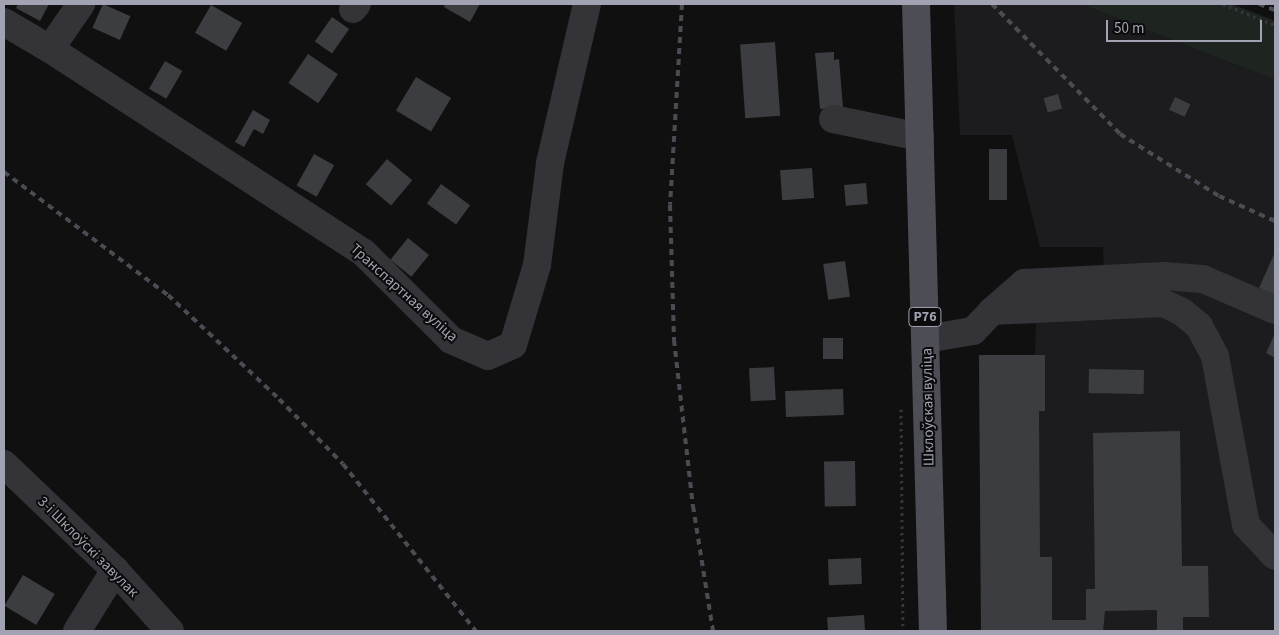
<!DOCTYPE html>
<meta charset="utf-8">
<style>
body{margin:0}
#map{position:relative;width:1279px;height:635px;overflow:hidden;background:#101011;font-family:"Source Sans 3",sans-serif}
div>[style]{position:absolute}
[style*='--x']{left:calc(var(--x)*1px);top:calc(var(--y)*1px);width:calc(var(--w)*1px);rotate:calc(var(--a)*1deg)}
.built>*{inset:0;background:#1c1c1e}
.green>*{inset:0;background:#1e2521}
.building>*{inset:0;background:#3c3d41;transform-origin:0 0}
.path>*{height:3px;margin-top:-1.5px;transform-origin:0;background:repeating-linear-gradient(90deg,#37373d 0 2.5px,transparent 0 6.5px)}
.minor>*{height:28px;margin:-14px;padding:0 14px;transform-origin:14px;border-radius:14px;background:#333338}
.major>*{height:28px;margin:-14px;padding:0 14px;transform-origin:14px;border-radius:14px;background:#4d4d55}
.rail>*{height:4px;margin-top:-2px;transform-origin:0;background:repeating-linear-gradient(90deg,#4b4c53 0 6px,transparent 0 11px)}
span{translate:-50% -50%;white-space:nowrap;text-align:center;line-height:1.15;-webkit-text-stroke:4px #0b0b0c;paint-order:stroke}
.shield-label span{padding:1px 4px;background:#0b0b0c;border:1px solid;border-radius:4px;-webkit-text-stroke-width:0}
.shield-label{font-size:14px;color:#a1a3b2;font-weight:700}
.street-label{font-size:15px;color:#a1a3b2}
.frame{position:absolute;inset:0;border:5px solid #a1a3b2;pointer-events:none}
.scale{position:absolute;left:1106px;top:20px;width:156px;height:22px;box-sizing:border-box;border:2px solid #a1a3b2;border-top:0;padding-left:6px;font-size:15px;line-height:18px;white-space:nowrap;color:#a1a3b2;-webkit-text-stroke:4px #0b0b0c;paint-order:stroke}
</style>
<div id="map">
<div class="built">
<i style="clip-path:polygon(954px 4px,1081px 4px,1275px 80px,1275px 631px,981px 631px,979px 355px,1035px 355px,1036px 322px,1097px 320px,1097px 271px,1104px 271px,1103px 247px,1040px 247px,1012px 135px,960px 135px)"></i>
</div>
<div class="green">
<i style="clip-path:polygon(1081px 4px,1232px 4px,1275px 21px,1275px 80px)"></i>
</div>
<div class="building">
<i style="clip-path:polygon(18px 4px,49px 4px,40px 21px,16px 8px)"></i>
<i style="left:103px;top:4px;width:30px;height:26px;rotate:24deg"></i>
<i style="clip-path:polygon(445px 4px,480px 4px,470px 22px,444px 7px)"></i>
<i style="left:211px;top:5px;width:36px;height:32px;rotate:30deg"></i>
<i style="left:332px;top:17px;width:21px;height:30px;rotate:35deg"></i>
<i style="left:775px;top:42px;width:74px;height:35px;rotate:86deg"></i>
<i style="clip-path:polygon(834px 52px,834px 60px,839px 59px,843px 107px,820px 109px,815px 53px)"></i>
<i style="left:308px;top:54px;width:36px;height:35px;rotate:34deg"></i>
<i style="left:165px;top:61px;width:20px;height:32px;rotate:30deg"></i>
<i style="left:416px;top:77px;width:41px;height:39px;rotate:31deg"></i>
<i style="left:1058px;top:94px;width:15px;height:15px;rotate:74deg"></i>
<i style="left:1175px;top:97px;width:17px;height:14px;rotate:25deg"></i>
<i style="clip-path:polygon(253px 110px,270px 120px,263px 134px,254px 129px,244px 147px,235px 142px)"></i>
<i style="left:989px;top:149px;width:18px;height:51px"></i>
<i style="left:314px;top:154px;width:23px;height:36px;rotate:29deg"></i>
<i style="left:387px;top:159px;width:33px;height:33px;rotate:40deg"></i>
<i style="left:812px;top:168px;width:30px;height:32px;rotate:86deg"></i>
<i style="left:866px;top:183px;width:21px;height:22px;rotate:85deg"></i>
<i style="left:441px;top:184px;width:36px;height:24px;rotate:36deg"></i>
<i style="left:408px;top:238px;width:27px;height:28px;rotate:39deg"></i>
<i style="clip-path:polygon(1275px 252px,1275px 295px,1259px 288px)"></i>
<i style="left:845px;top:261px;width:36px;height:22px;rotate:82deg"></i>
<i style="clip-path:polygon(1275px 333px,1275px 358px,1266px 353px)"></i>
<i style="left:823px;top:338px;width:20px;height:21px"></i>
<i style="clip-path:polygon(979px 355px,1045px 355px,1045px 411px,1039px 411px,1040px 557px,1052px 557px,1052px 620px,1086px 620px,1086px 589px,1095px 589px,1093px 433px,1180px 431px,1182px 566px,1208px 566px,1209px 617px,1183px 617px,1183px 631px,1157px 631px,1157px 610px,1105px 611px,1103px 631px,981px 631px)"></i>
<i style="left:774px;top:367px;width:33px;height:25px;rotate:87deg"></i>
<i style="left:1089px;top:369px;width:55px;height:24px;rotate:1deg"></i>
<i style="left:843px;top:389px;width:26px;height:58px;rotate:88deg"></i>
<i style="left:855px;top:461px;width:45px;height:31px;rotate:89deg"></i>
<i style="left:861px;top:558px;width:26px;height:33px;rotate:88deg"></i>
<i style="left:23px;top:575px;width:37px;height:36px;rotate:31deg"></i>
<i style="left:864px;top:615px;width:16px;height:37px;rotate:86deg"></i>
</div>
<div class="path">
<i style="--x:1223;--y:4;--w:56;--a:22"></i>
<i style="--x:901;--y:409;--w:222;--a:89.5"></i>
</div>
<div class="minor">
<i style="--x:353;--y:9;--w:6;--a:-51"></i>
<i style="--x:4;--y:22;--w:53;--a:30.4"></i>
<i style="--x:50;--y:49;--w:374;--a:33"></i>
<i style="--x:364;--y:253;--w:123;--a:45"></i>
<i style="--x:451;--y:340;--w:40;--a:23.4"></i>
<i style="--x:488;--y:356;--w:27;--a:-24"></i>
<i style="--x:513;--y:345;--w:84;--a:-73.3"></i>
<i style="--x:537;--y:265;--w:103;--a:-82.7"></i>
<i style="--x:550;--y:163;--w:163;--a:-76.9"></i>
<i style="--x:50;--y:49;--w:55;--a:-55.4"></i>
<i style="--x:833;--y:119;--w:89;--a:11.7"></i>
<i style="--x:992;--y:311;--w:43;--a:-41.2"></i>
<i style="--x:1024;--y:283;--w:139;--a:-2.9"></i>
<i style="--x:1163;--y:276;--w:40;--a:4.3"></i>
<i style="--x:1203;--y:279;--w:78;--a:23.3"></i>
<i style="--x:926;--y:339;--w:48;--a:-9.7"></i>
<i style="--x:973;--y:331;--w:28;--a:-46"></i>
<i style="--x:992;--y:311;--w:171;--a:-2.7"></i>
<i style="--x:1163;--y:303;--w:21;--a:25"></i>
<i style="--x:1182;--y:312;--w:22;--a:39"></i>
<i style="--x:1199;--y:326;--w:34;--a:62"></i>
<i style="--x:1215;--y:356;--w:172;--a:79.6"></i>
<i style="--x:1246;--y:525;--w:42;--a:46.9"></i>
<i style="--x:4;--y:464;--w:153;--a:43.7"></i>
<i style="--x:115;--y:570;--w:82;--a:48"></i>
<i style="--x:77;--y:631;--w:72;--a:-58.1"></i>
</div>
<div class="major">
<i style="--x:916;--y:4;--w:627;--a:88.45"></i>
</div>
<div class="rail">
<i style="--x:682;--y:4;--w:201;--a:93.4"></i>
<i style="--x:670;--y:205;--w:135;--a:88.3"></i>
<i style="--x:674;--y:340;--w:167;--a:83.5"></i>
<i style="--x:693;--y:506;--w:127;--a:80.9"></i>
<i style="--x:992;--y:4;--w:182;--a:45.4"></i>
<i style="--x:1120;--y:134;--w:117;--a:32.1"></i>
<i style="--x:1219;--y:196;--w:61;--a:24.1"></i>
<i style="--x:1259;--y:4;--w:17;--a:21"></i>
<i style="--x:4;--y:172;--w:205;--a:36.9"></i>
<i style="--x:168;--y:295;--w:152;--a:43.1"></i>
<i style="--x:279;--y:399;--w:91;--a:45.4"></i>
<i style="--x:343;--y:464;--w:213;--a:51.5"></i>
</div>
<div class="shield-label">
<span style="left:925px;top:317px">Р76</span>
</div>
<div class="street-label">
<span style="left:404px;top:293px;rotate:42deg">Транспартная вуліца</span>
<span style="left:928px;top:407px;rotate:-91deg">Шклоўская вуліца</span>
<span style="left:88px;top:547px;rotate:45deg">3-і Шклоўскі завулак</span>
</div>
<div class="frame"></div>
<div class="scale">50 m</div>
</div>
